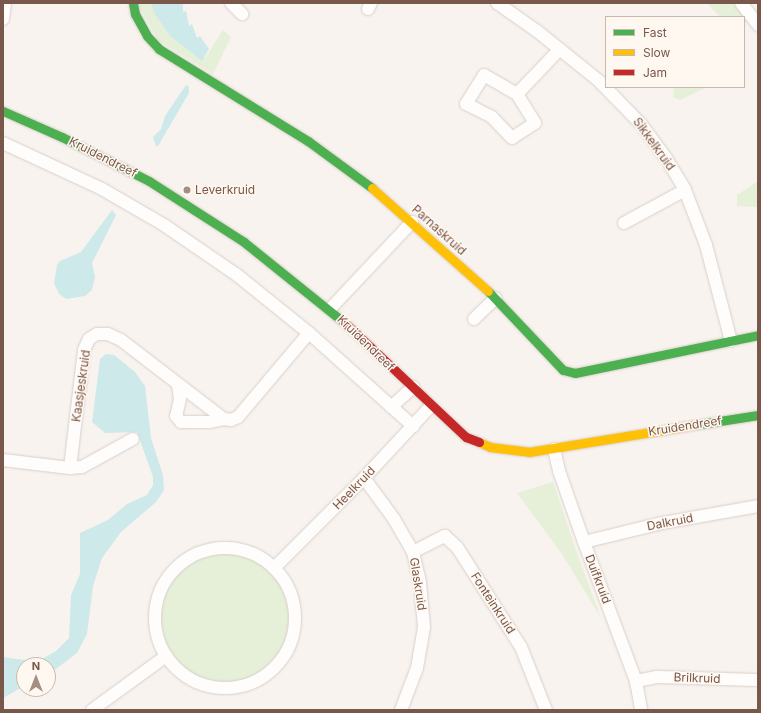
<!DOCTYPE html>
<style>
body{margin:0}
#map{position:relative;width:761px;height:713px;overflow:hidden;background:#f8f3ee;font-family:Inter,sans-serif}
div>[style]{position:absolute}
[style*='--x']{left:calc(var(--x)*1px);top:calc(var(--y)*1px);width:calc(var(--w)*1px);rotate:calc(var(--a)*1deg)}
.green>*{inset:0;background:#e6efd8}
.round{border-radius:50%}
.water>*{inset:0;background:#cee9ea}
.roads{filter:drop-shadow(0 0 1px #d8cfca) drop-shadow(0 0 1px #d8cfca)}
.street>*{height:12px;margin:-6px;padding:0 6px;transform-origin:6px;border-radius:6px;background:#fefdfc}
.street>.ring{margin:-6px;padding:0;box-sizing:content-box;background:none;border:12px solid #fefdfc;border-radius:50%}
.fast>*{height:9px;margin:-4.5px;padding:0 4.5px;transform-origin:4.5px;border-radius:4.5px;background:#4caf50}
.slow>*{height:9px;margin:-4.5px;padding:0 4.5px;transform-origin:4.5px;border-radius:4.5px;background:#ffc107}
.jam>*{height:9px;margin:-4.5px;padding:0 4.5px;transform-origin:4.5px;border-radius:4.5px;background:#c62828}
.dots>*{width:11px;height:11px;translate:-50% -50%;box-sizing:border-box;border:2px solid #fff8f0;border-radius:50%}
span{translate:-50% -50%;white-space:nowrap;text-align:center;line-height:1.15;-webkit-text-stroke:3px #fff8f0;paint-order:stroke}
.street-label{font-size:12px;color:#79574b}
.poi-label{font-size:12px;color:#79574b}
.left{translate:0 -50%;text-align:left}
.frame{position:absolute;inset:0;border:4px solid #79574b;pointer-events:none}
.legend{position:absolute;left:605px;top:16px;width:140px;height:72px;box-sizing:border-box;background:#fff8f0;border:1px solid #c9b8ae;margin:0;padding:5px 7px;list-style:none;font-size:12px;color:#79574b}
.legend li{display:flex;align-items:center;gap:8px;height:20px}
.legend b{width:20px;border:1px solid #c9b8ae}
.north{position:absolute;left:16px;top:657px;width:40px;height:40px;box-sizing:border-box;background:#fff8f0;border:1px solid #c9b8ae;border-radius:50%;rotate:0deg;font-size:11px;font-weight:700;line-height:16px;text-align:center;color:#79574b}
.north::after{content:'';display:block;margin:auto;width:14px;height:18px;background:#a58e84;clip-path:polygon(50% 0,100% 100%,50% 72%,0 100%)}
</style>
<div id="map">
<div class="green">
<i style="clip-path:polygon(137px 3px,151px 3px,154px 13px,170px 36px,198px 58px,205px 58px,223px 30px,231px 37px,213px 74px,158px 40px)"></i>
<i style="clip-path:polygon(707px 3px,734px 3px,749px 20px,744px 24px,744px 17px,720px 17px)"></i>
<i style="clip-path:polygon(674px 87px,707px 87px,680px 100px,673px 97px)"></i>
<i style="clip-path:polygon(758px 181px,758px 207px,737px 206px,737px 195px)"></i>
<i style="clip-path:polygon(553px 482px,577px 553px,601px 618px,562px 554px,517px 493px)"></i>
<i class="round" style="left:161px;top:554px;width:128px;height:128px"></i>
</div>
<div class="water">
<i style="clip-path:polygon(151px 3px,183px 3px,183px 12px,186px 11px,189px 26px,192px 24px,197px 38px,200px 36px,209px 49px,202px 61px,170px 36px,154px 13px)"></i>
<i style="clip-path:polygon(186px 85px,189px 87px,189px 93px,158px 146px,156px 146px,153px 137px,161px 129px,165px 116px)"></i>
<i style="clip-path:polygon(112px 210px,116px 215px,92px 263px,95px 277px,92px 290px,85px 296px,66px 299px,59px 294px,54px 283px,57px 265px,60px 261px,81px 252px)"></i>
<i style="clip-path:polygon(106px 354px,114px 355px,135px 372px,145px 386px,151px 438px,163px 475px,164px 490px,156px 502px,121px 532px,102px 558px,93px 586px,87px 634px,77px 653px,48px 675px,48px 665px,24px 665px,24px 686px,3px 698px,3px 657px,31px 661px,42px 659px,56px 651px,69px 638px,71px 595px,80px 574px,80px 533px,108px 520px,127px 504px,147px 495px,153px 485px,153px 477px,137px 432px,105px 433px,92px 422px,100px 359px)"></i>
</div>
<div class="roads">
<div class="street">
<i style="--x:231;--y:3;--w:16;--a:45"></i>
<i style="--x:497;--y:3;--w:49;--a:35"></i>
<i style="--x:537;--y:31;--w:78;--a:38.8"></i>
<i style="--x:598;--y:80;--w:62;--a:45.7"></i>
<i style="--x:641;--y:124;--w:42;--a:53.7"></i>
<i style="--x:666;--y:158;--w:37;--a:59"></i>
<i style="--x:685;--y:190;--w:59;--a:69.1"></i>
<i style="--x:706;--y:245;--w:99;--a:75.4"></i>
<i style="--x:741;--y:3;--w:28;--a:52"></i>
<i style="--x:368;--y:9;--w:7;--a:-63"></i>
<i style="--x:3;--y:19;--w:16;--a:-83"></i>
<i style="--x:484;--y:75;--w:38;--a:30"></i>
<i style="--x:517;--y:94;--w:34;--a:58"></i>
<i style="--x:535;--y:123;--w:27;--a:147"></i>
<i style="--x:512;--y:138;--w:29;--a:-134"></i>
<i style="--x:492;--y:117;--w:29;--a:-153"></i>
<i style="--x:466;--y:104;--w:34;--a:-58"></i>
<i style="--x:517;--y:94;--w:62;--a:-46.3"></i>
<i style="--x:3;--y:143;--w:109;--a:24.9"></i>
<i style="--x:102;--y:189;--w:72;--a:30.1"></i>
<i style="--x:164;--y:225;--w:88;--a:34.4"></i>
<i style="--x:237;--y:275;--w:92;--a:38.9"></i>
<i style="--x:309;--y:333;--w:140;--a:41.8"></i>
<i style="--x:624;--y:223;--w:69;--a:-28.4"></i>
<i style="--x:330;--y:309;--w:120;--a:-46.7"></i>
<i style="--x:474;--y:319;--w:30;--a:-44"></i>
<i style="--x:178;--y:385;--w:14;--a:82"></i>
<i style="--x:180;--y:399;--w:17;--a:103"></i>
<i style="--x:176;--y:416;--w:8;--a:50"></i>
<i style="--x:181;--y:422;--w:29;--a:0"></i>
<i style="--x:210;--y:422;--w:14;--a:-12"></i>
<i style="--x:391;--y:407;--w:30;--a:-42"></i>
<i style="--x:554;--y:449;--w:23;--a:77"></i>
<i style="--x:559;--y:471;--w:75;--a:70.6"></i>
<i style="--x:584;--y:542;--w:148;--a:69.5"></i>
<i style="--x:636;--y:681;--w:29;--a:80"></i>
<i style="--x:3;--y:460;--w:67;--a:6.8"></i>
<i style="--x:70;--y:468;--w:119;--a:-83.2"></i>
<i style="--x:84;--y:350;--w:12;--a:-66"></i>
<i style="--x:89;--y:339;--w:9;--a:-32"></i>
<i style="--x:97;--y:334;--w:11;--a:0"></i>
<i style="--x:108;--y:334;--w:14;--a:25"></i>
<i style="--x:121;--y:340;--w:130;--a:37.5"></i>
<i style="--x:224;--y:419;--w:7;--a:8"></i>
<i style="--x:231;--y:420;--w:8;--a:-23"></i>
<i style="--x:238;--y:417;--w:110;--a:-49.8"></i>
<i style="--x:70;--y:468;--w:12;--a:-5"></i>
<i style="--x:82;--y:467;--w:58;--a:-28.8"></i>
<i style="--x:364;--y:478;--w:51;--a:53.8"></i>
<i style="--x:394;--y:519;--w:38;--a:60"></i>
<i style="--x:413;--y:552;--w:32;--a:77"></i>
<i style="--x:420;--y:583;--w:44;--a:84.8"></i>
<i style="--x:424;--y:627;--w:42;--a:99.7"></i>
<i style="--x:417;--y:668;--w:45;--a:110.9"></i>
<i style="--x:584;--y:542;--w:80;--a:-13.7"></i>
<i style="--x:662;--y:523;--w:97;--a:-10"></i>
<i class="ring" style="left:155px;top:548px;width:128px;height:128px"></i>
<i style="--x:413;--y:552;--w:36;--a:-27"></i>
<i style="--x:445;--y:536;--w:16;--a:43"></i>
<i style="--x:457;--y:547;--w:119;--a:57.4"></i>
<i style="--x:521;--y:647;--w:68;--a:68.4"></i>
<i style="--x:274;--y:568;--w:127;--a:-45"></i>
<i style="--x:364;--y:478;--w:98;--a:-47.1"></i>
<i style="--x:636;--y:681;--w:21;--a:-11"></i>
<i style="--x:657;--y:677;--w:101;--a:1.7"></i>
<i style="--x:92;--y:710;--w:92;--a:-36.1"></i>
</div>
<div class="fast">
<i style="--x:133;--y:3;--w:11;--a:80"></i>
<i style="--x:135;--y:14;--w:25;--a:61"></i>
<i style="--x:147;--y:36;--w:18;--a:47"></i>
<i style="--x:159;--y:49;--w:175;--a:31.7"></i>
<i style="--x:308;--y:141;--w:79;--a:36.3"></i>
<i style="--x:3;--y:111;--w:64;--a:23.8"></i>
<i style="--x:62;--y:137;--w:97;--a:26.8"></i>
<i style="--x:149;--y:181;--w:113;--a:32.7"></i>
<i style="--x:244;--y:242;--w:131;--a:38.8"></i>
<i style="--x:488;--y:291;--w:109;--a:46.5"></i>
<i style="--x:563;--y:370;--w:12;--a:14"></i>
<i style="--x:575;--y:373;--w:187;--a:-11.7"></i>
<i style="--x:694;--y:425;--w:65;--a:-8.9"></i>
</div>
<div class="slow">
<i style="--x:372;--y:188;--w:155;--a:41.6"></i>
<i style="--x:479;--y:442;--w:12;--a:24"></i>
<i style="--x:490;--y:447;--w:39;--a:7"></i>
<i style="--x:529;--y:452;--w:167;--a:-9.3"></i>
</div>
<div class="jam">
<i style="--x:346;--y:324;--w:165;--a:43.3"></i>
<i style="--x:466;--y:437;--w:14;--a:21"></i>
</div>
</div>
<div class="dots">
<i style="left:187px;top:190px;background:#a58e84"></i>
</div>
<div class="street-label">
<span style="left:654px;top:144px;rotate:54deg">Sikkelkruid</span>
<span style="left:103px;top:157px;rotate:27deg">Kruidendreef</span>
<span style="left:439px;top:230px;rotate:42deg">Parnaskruid</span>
<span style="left:366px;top:343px;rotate:44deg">Kruidendreef</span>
<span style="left:81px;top:386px;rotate:-82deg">Kaasjeskruid</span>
<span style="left:685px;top:426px;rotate:-9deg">Kruidendreef</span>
<span style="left:354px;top:488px;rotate:-46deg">Heelkruid</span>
<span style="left:670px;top:522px;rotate:-11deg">Dalkruid</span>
<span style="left:598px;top:579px;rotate:69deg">Duifkruid</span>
<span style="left:418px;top:584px;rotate:81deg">Glaskruid</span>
<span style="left:493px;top:603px;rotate:57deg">Fonteinkruid</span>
<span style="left:697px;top:678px;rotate:2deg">Brilkruid</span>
</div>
<div class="poi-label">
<span class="left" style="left:195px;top:190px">Leverkruid</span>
</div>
<div class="frame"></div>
<ul class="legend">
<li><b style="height:5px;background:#4caf50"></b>Fast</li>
<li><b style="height:5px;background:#ffc107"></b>Slow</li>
<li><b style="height:5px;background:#c62828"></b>Jam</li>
</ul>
<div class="north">N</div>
</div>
